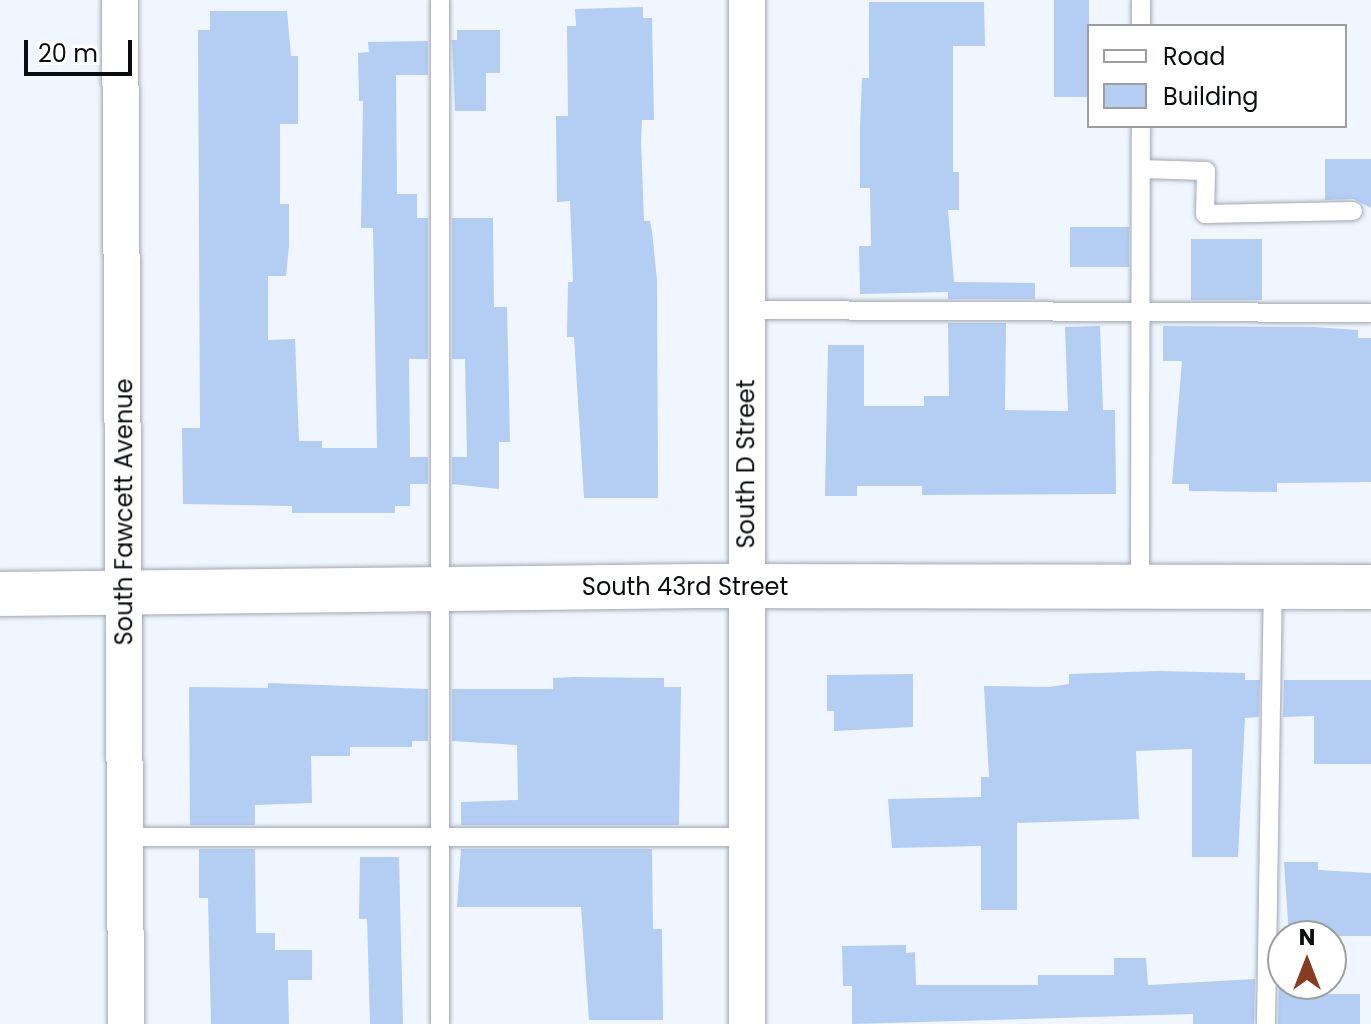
<!DOCTYPE html>
<style>
body{margin:0}
#map{position:relative;width:1371px;height:1024px;overflow:hidden;background:#f0f6ff;font-family:Poppins,sans-serif}
div>[style]{position:absolute}
[style*='--x']{left:calc(var(--x)*1px);top:calc(var(--y)*1px);width:calc(var(--w)*1px);rotate:calc(var(--a)*1deg)}
.building>*{inset:0;background:#b3cdf3;transform-origin:0 0}
.roads{filter:drop-shadow(0 0 2px #a1a8b3) drop-shadow(0 0 2px #a1a8b3)}
.lane>*{height:18px;margin:-9px;padding:0 9px;transform-origin:9px;border-radius:9px;background:#fff}
.street>*{height:36px;margin:-18px;padding:0 18px;transform-origin:18px;border-radius:18px;background:#fff}
.secondary>*{height:44px;margin:-22px;padding:0 22px;transform-origin:22px;border-radius:22px;background:#fff}
span{translate:-50% -50%;white-space:nowrap;text-align:center;line-height:1.15;-webkit-text-stroke:6px #fff;paint-order:stroke}
.street-label{font-size:24px;color:#0a0d10}
.legend{position:absolute;left:1087px;top:24px;width:260px;height:104px;box-sizing:border-box;background:#fff;border:2px solid #9d9e9f;margin:0;padding:10px 14px;list-style:none;font-size:24px;color:#0a0d10}
.legend li{display:flex;align-items:center;gap:16px;height:40px}
.legend b{width:40px;border:2px solid #9d9e9f}
.north{position:absolute;left:1267px;top:920px;width:80px;height:80px;box-sizing:border-box;background:#fff;border:2px solid #9d9e9f;border-radius:50%;rotate:0deg;font-size:22px;font-weight:700;line-height:32px;text-align:center;color:#0a0d10}
.north::after{content:'';display:block;margin:auto;width:28px;height:36px;background:#863d22;clip-path:polygon(50% 0,100% 100%,50% 72%,0 100%)}
.scale{position:absolute;left:24px;top:40px;width:108px;height:36px;box-sizing:border-box;border:4px solid #0a0d10;border-top:0;padding-left:10px;font-size:24px;line-height:28px;white-space:nowrap;color:#0a0d10;-webkit-text-stroke:6px #fff;paint-order:stroke}
</style>
<div id="map">
<div class="building">
<i style="left:1054px;top:0;width:35px;height:97px"></i>
<i style="clip-path:polygon(869px 2px,984px 2px,985px 46px,953px 46px,953px 172px,959px 172px,959px 210px,948px 210px,954px 282px,1035px 283px,1035px 299px,948px 299px,948px 292px,860px 294px,859px 246px,871px 246px,870px 188px,860px 188px,860px 125px,862px 78px,869px 78px)"></i>
<i style="clip-path:polygon(643px 7px,643px 18px,652px 18px,654px 120px,642px 120px,641px 141px,644px 221px,650px 221px,652px 231px,657px 280px,658px 498px,584px 498px,574px 337px,567px 337px,568px 282px,573px 282px,570px 201px,557px 202px,556px 116px,568px 116px,567px 26px,576px 26px,575px 9px)"></i>
<i style="clip-path:polygon(210px 11px,287px 11px,291px 56px,298px 56px,298px 124px,280px 124px,280px 204px,289px 204px,289px 246px,286px 276px,268px 276px,268px 340px,295px 339px,299px 441px,322px 441px,322px 448px,377px 448px,373px 228px,361px 228px,363px 101px,359px 101px,358px 53px,369px 52px,368px 42px,428px 41px,428px 75px,396px 75px,397px 194px,417px 194px,417px 218px,428px 218px,428px 359px,409px 359px,410px 457px,428px 457px,428px 484px,410px 484px,410px 506px,395px 506px,395px 513px,292px 513px,292px 506px,183px 504px,182px 428px,200px 428px,198px 30px,210px 30px)"></i>
<i style="clip-path:polygon(457px 30px,500px 30px,500px 73px,486px 73px,486px 111px,455px 111px,452px 40px,457px 40px)"></i>
<i style="clip-path:polygon(1325px 159px,1371px 159px,1371px 208px,1354px 199px,1325px 200px)"></i>
<i style="clip-path:polygon(452px 218px,493px 218px,494px 307px,507px 307px,510px 442px,499px 442px,499px 489px,452px 484px,452px 457px,467px 457px,465px 359px,452px 359px)"></i>
<i style="left:1129px;top:227px;width:40px;height:59px;rotate:90deg"></i>
<i style="left:1262px;top:239px;width:61px;height:71px;rotate:90deg"></i>
<i style="clip-path:polygon(948px 323px,1006px 323px,1005px 410px,1068px 411px,1065px 327px,1100px 326px,1103px 410px,1115px 410px,1116px 494px,922px 495px,922px 486px,857px 486px,857px 496px,825px 496px,828px 345px,864px 345px,864px 406px,924px 406px,924px 396px,949px 396px)"></i>
<i style="clip-path:polygon(1163px 326px,1314px 327px,1358px 330px,1358px 338px,1371px 338px,1371px 482px,1277px 483px,1277px 492px,1189px 491px,1189px 484px,1172px 484px,1182px 361px,1163px 361px)"></i>
<i style="clip-path:polygon(1158px 671px,1245px 673px,1245px 680px,1260px 680px,1259px 717px,1245px 718px,1238px 857px,1192px 857px,1192px 749px,1136px 751px,1139px 819px,1017px 823px,1017px 910px,981px 910px,981px 846px,892px 848px,888px 799px,981px 797px,981px 777px,989px 777px,984px 686px,1049px 687px,1069px 684px,1069px 674px)"></i>
<i style="clip-path:polygon(913px 674px,913px 727px,834px 731px,834px 711px,827px 711px,827px 675px)"></i>
<i style="clip-path:polygon(573px 677px,664px 678px,664px 687px,681px 687px,679px 825px,461px 825px,461px 802px,518px 800px,517px 745px,452px 741px,452px 689px,553px 689px,553px 678px)"></i>
<i style="clip-path:polygon(1284px 680px,1371px 680px,1371px 764px,1314px 764px,1314px 716px,1283px 717px)"></i>
<i style="clip-path:polygon(268px 683px,428px 689px,428px 741px,412px 741px,412px 747px,350px 747px,350px 756px,311px 756px,312px 803px,255px 805px,255px 825px,190px 825px,189px 687px,268px 688px)"></i>
<i style="clip-path:polygon(199px 849px,255px 849px,256px 933px,275px 933px,275px 950px,312px 950px,312px 980px,288px 980px,289px 1024px,211px 1024px,208px 898px,199px 898px)"></i>
<i style="clip-path:polygon(461px 849px,652px 849px,653px 929px,662px 929px,663px 1020px,589px 1020px,581px 907px,457px 907px)"></i>
<i style="clip-path:polygon(360px 857px,399px 857px,403px 1024px,370px 1024px,367px 919px,359px 919px)"></i>
<i style="clip-path:polygon(1284px 862px,1318px 862px,1318px 870px,1371px 873px,1371px 936px,1289px 936px)"></i>
<i style="clip-path:polygon(906px 945px,906px 953px,915px 952px,916px 985px,1038px 985px,1038px 975px,1114px 975px,1114px 958px,1146px 958px,1148px 985px,1255px 979px,1254px 1024px,1193px 1024px,1193px 1014px,852px 1024px,852px 986px,843px 986px,842px 946px)"></i>
<i style="clip-path:polygon(1279px 979px,1283px 984px,1302px 984px,1301px 994px,1360px 994px,1360px 1024px,1278px 1024px)"></i>
</div>
<div class="roads">
<div class="lane">
<i style="--x:440;--y:0;--w:1024;--a:90"></i>
<i style="--x:1141;--y:0;--w:26;--a:90"></i>
<i style="--x:1141;--y:169;--w:65;--a:1.8"></i>
<i style="--x:1206;--y:171;--w:43;--a:91.3"></i>
<i style="--x:1205;--y:214;--w:148;--a:-1.2"></i>
<i style="--x:746;--y:310;--w:625;--a:0.28"></i>
<i style="--x:1140;--y:586;--w:460;--a:-89.9"></i>
<i style="--x:125;--y:837;--w:621;--a:0"></i>
<i style="--x:1266;--y:1024;--w:437;--a:-89.1"></i>
</div>
<div class="street">
<i style="--x:120;--y:0;--w:1024;--a:89.66"></i>
<i style="--x:747;--y:1024;--w:1024;--a:-90"></i>
</div>
<div class="secondary">
<i style="--x:0;--y:594;--w:700;--a:-0.65"></i>
<i style="--x:700;--y:586;--w:671;--a:0.09"></i>
</div>
</div>
<div class="street-label">
<span style="left:746px;top:464px;rotate:-90deg">South D Street</span>
<span style="left:124px;top:512px;rotate:-90deg">South Fawcett Avenue</span>
<span style="left:685px;top:587px">South 43rd Street</span>
</div>
<ul class="legend">
<li><b style="height:10px;background:#fff"></b>Road</li>
<li><b style="height:22px;background:#b3cdf3"></b>Building</li>
</ul>
<div class="north">N</div>
<div class="scale">20 m</div>
</div>
